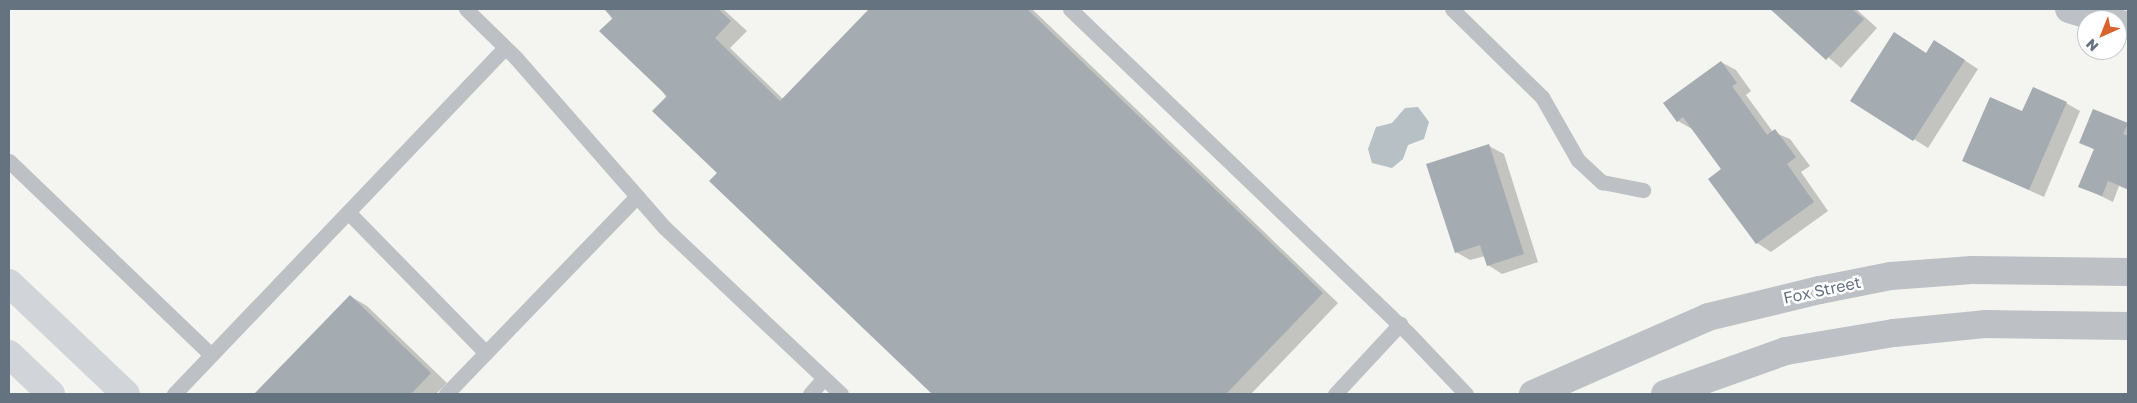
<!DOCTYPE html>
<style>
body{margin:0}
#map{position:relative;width:2137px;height:403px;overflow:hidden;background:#f4f4f0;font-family:"Golos Text",sans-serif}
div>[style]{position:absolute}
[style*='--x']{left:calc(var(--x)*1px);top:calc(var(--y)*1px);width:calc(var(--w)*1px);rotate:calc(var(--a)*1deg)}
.water>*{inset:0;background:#b6c0c5}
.shadow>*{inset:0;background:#0003}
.building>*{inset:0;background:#a4abb1}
.service>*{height:15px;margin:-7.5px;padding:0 7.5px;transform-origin:7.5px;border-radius:7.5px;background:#bdc0c4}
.minor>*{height:28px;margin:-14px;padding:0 14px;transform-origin:14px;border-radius:14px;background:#bdc0c4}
.tertiary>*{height:28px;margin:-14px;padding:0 14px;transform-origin:14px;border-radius:14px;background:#bdc0c4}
.secondary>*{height:28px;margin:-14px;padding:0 14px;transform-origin:14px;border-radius:14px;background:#d1d5da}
span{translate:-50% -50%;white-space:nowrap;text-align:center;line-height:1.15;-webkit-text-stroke:5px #fff;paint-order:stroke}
.street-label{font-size:16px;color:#657280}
.frame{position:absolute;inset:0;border:10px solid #657280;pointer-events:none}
.north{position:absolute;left:2077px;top:10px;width:50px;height:50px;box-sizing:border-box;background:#fff;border:1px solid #c1c7cc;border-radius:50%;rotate:224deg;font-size:14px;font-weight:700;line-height:20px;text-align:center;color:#657280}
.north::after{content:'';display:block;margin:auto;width:18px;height:22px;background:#d8612d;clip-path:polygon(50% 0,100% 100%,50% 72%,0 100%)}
</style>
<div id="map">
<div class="water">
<i style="clip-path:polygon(1418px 107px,1429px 122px,1424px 139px,1408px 145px,1403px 159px,1392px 168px,1372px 163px,1368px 149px,1376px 127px,1392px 123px,1405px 108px)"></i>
</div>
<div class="shadow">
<i style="clip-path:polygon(605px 9px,723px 9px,747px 31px,730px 48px,784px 100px,871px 9px,1032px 9px,1338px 303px,1251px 394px,933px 394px,711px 181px,719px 173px)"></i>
<i style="clip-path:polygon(1772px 9px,1856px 9px,1877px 28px,1841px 68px)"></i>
<i style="clip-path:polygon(1949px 50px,1978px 69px,1928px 148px,1852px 100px,1927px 54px)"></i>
<i style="clip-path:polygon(1721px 62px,1736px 70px,1751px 91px,1746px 95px,1773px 132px,1790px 139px,1810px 166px,1801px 172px,1828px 211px,1771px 252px,1757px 243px,1722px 170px,1692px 129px,1678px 121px)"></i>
<i style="clip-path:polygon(2066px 103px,2080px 111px,2044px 197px,1964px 160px,2023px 112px)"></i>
<i style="clip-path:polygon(2094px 110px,2128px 124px,2128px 190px,2119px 186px,2113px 202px,2080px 186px,2095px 150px,2081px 142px)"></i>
<i style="clip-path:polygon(1489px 146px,1504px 154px,1538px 262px,1502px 274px,1488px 265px,1485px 256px,1470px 260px,1456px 252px)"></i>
<i style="clip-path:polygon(350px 296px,367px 306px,447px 383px,436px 394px,255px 394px)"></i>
</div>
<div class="building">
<i style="clip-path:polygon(604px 9px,718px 9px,731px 21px,715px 38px,780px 101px,869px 9px,1027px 9px,1323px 293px,1226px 394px,932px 394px,709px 181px,717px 173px,652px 111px,667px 96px,599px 31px,613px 18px)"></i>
<i style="clip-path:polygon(1770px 9px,1852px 9px,1864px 19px,1826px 60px)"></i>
<i style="clip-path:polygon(1894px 32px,1926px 53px,1934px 40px,1965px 60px,1913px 141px,1850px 101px)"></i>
<i style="clip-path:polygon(1721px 61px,1737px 83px,1732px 86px,1767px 135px,1775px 129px,1796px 157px,1787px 164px,1814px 202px,1756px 244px,1708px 179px,1721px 169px,1683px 117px,1677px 122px,1663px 103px)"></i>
<i style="clip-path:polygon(2033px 87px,2067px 102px,2029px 190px,1962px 161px,1990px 97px,2022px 111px)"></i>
<i style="clip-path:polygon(2093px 109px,2128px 123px,2123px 134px,2128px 136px,2128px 189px,2108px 181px,2102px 196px,2078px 187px,2094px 149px,2079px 143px)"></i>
<i style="clip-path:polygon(1489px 144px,1524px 254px,1487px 266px,1480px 245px,1455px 253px,1426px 164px)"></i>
<i style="clip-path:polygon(350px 295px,431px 373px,411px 394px,254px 394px)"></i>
</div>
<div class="service">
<i style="--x:466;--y:9;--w:70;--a:44.4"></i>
<i style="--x:516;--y:58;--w:226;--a:48.8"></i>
<i style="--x:665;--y:228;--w:242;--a:43.3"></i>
<i style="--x:1070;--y:9;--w:468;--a:43.8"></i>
<i style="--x:1408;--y:333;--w:84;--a:46.4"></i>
<i style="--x:1452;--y:9;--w:126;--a:44.4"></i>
<i style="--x:1542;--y:97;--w:73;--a:60.3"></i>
<i style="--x:1578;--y:160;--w:33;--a:43"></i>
<i style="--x:1602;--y:182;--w:42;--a:11"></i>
<i style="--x:9;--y:161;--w:280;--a:43.8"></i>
<i style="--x:348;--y:212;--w:197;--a:45.6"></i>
<i style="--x:174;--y:394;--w:479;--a:-46.3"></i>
<i style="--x:446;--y:394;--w:275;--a:-46"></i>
<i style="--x:810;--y:394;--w:21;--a:-49"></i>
<i style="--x:1335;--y:394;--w:96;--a:-47.1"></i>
</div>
<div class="minor">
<i style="--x:2069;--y:9;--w:38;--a:17"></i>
<i style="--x:2117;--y:23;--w:11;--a:15"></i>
</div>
<div class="tertiary">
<i style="--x:1533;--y:394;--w:191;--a:-23.7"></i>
<i style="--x:1708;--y:317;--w:115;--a:-13.6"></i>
<i style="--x:1820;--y:290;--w:72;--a:-11.2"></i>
<i style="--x:1891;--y:276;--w:81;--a:-4.2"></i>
<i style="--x:1972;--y:270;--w:156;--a:0.7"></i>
<i style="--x:1665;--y:394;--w:128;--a:-19.6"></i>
<i style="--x:1786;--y:351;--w:109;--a:-9.5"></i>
<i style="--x:1894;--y:333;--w:91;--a:-5.6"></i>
<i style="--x:1985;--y:324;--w:143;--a:0.8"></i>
</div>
<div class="secondary">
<i style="--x:9;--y:283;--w:161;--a:43.5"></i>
<i style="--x:9;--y:354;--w:58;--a:43.6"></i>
</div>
<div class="street-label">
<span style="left:1822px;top:290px;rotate:-12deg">Fox Street</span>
</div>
<div class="frame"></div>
<div class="north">N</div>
</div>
